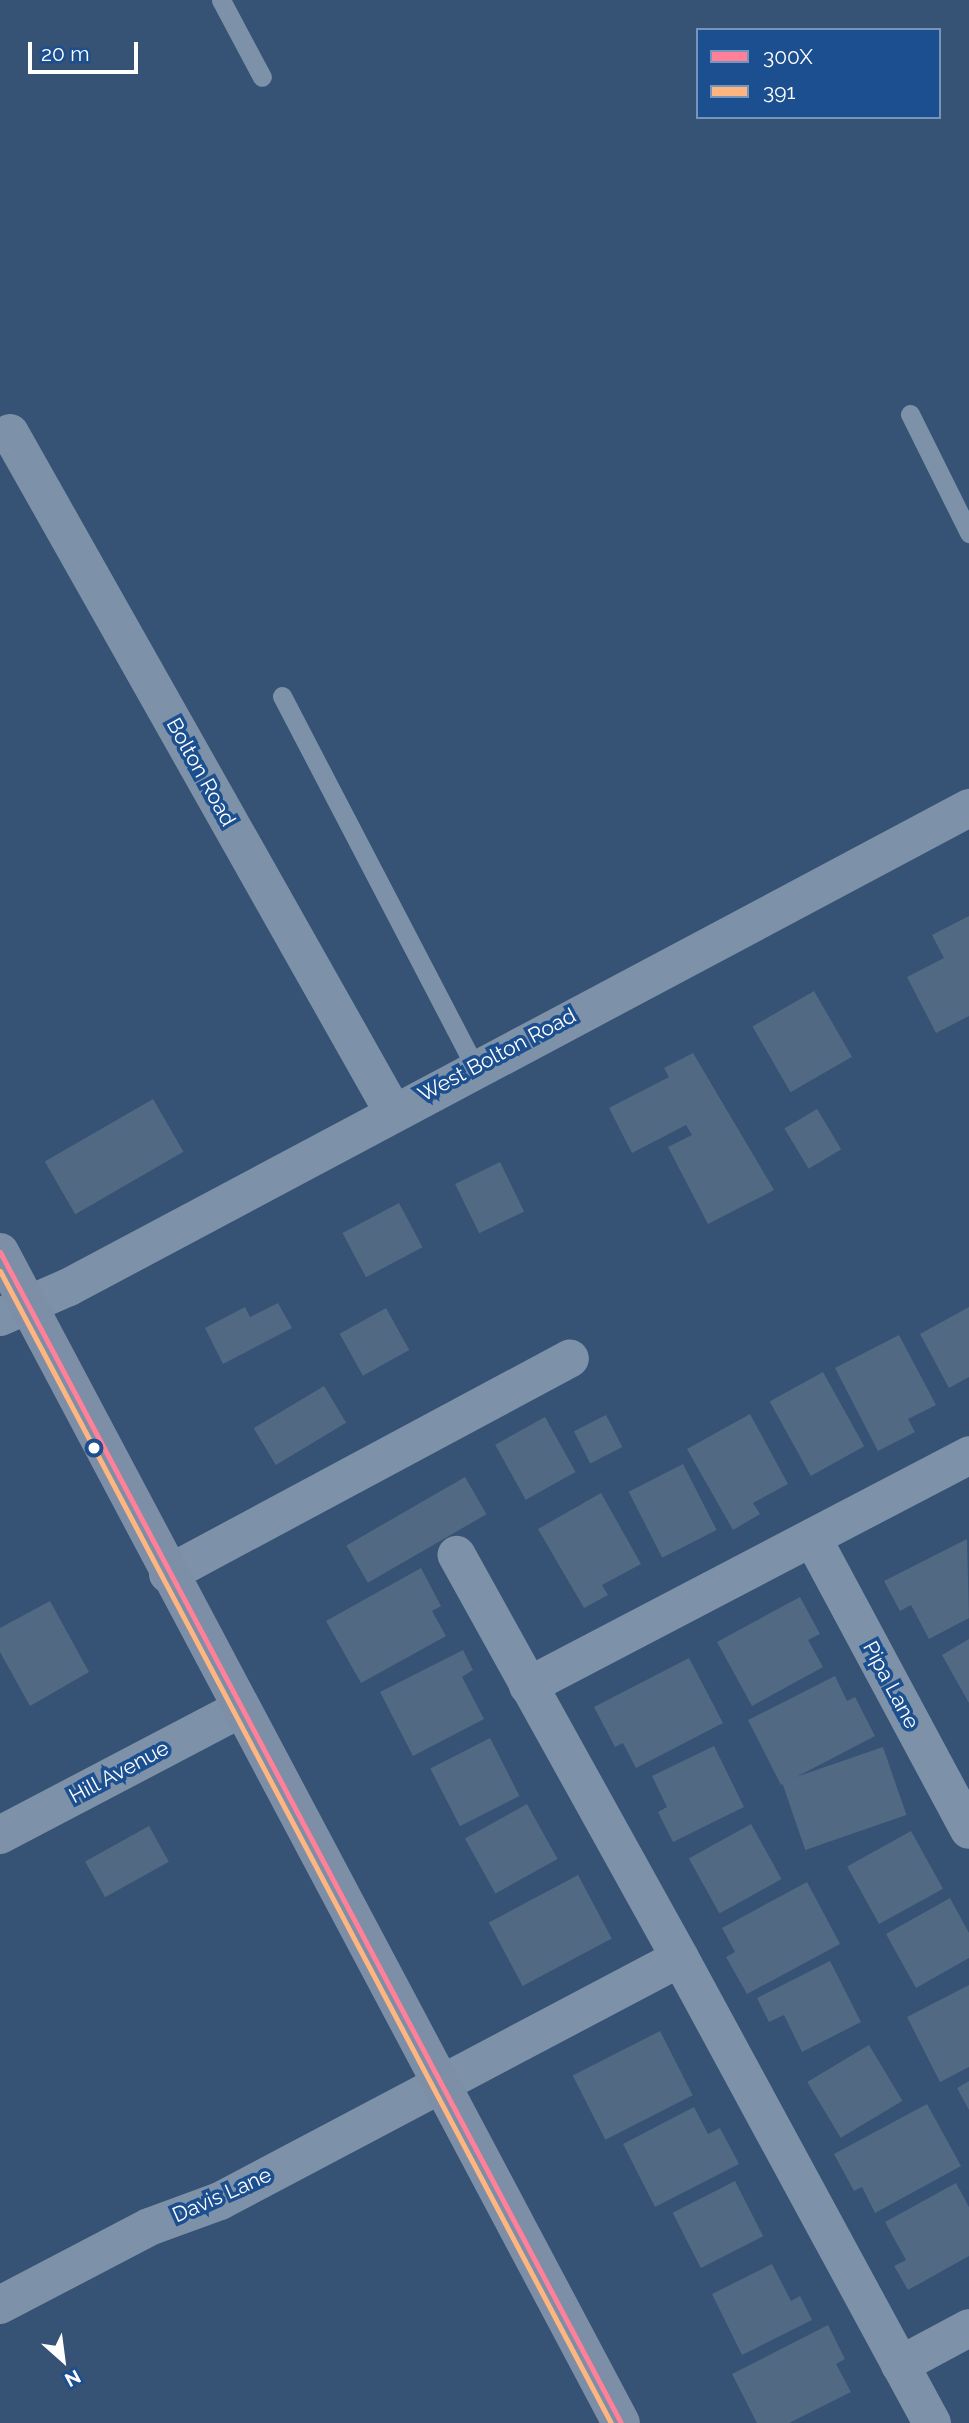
<!DOCTYPE html>
<style>
body{margin:0}
#map{position:relative;width:969px;height:2423px;overflow:hidden;background:#365274;font-family:Raleway,sans-serif}
div>[style]{position:absolute}
[style*='--x']{left:calc(var(--x)*1px);top:calc(var(--y)*1px);width:calc(var(--w)*1px);rotate:calc(var(--a)*1deg)}
.building>*{inset:0;background:#526984;transform-origin:0 0}
.lane>*{height:19px;margin:-9.5px;padding:0 9.5px;transform-origin:9.5px;border-radius:9.5px;background:#7d92a8}
.street>*{height:38px;margin:-19px;padding:0 19px;transform-origin:19px;border-radius:19px;background:#7d92a8}
.primary>*{height:38px;margin:-19px;padding:0 19px;transform-origin:19px;border-radius:19px;background:#7d8ea7}
.bus-1>*{height:5px;margin:-2.5px;padding:0 2.5px;transform-origin:2.5px;border-radius:2.5px;background:#ff8098}
.bus-2>*{height:5px;margin:-2.5px;padding:0 2.5px;transform-origin:2.5px;border-radius:2.5px;background:#ffb580}
.dots>*{width:19px;height:19px;translate:-50% -50%;box-sizing:border-box;border:4px solid #1b4f8f;border-radius:50%}
span{translate:-50% -50%;white-space:nowrap;text-align:center;line-height:1.15;-webkit-text-stroke:7px #1b4f8f;paint-order:stroke}
.street-label{font-size:21px;color:#fff}
.legend{position:absolute;left:696px;top:28px;width:245px;height:91px;box-sizing:border-box;background:#1b4f8f;border:2px solid #7695bc;margin:0;padding:9px 12px;list-style:none;font-size:21px;color:#fff}
.legend li{display:flex;align-items:center;gap:14px;height:35px}
.legend b{width:35px;border:2px solid #7695bc}
.north{position:absolute;left:28px;top:2325px;width:70px;height:70px;-webkit-text-stroke:5px #1b4f8f;paint-order:stroke;rotate:152deg;font-size:19px;font-weight:700;line-height:28px;text-align:center;color:#fff}
.north::after{content:'';display:block;margin:auto;width:24px;height:32px;background:#fff;clip-path:polygon(50% 0,100% 100%,50% 72%,0 100%)}
.scale{position:absolute;left:28px;top:42px;width:110px;height:32px;box-sizing:border-box;border:4px solid #fff;border-top:0;padding-left:9px;font-size:21px;line-height:24px;white-space:nowrap;color:#fff;-webkit-text-stroke:5px #1b4f8f;paint-order:stroke}
</style>
<div id="map">
<div class="building">
<i style="clip-path:polygon(969px 916px,969px 1016px,936px 1033px,907px 977px,944px 958px,932px 935px)"></i>
<i style="left:814px;top:991px;width:76px;height:71px;rotate:60deg"></i>
<i style="clip-path:polygon(693px 1053px,774px 1190px,708px 1224px,668px 1147px,692px 1135px,686px 1125px,632px 1153px,609px 1108px,669px 1077px,664px 1068px)"></i>
<i style="left:153px;top:1099px;width:61px;height:125px;rotate:60deg"></i>
<i style="left:817px;top:1109px;width:47px;height:38px;rotate:59deg"></i>
<i style="left:500px;top:1162px;width:55px;height:50px;rotate:64deg"></i>
<i style="left:399px;top:1203px;width:50px;height:64px;rotate:62deg"></i>
<i style="clip-path:polygon(278px 1303px,292px 1328px,223px 1364px,205px 1328px,245px 1307px,250px 1317px)"></i>
<i style="clip-path:polygon(969px 1307px,969px 1377px,949px 1388px,920px 1334px)"></i>
<i style="left:386px;top:1308px;width:48px;height:53px;rotate:61deg"></i>
<i style="clip-path:polygon(899px 1335px,936px 1405px,908px 1419px,915px 1432px,878px 1451px,835px 1368px)"></i>
<i style="left:823px;top:1372px;width:85px;height:61px;rotate:61deg"></i>
<i style="left:324px;top:1386px;width:43px;height:82px;rotate:59deg"></i>
<i style="clip-path:polygon(750px 1414px,788px 1484px,753px 1503px,760px 1514px,733px 1530px,687px 1449px)"></i>
<i style="left:606px;top:1415px;width:36px;height:36px;rotate:63deg"></i>
<i style="left:545px;top:1417px;width:63px;height:57px;rotate:61deg"></i>
<i style="left:683px;top:1464px;width:74px;height:61px;rotate:63deg"></i>
<i style="left:465px;top:1477px;width:43px;height:137px;rotate:60deg"></i>
<i style="clip-path:polygon(601px 1493px,641px 1564px,602px 1585px,608px 1595px,584px 1608px,538px 1529px)"></i>
<i style="clip-path:polygon(967px 1539px,969px 1618px,929px 1639px,911px 1605px,900px 1611px,884px 1581px)"></i>
<i style="clip-path:polygon(421px 1568px,441px 1606px,432px 1611px,446px 1636px,361px 1683px,326px 1621px)"></i>
<i style="clip-path:polygon(800px 1597px,820px 1634px,808px 1640px,823px 1667px,752px 1706px,717px 1642px)"></i>
<i style="clip-path:polygon(50px 1601px,89px 1672px,30px 1706px,0 1652px,0 1628px)"></i>
<i style="clip-path:polygon(969px 1639px,969px 1703px,942px 1655px)"></i>
<i style="clip-path:polygon(463px 1650px,473px 1670px,462px 1677px,484px 1719px,413px 1756px,380px 1692px)"></i>
<i style="clip-path:polygon(689px 1658px,723px 1723px,636px 1768px,623px 1743px,615px 1747px,594px 1707px)"></i>
<i style="clip-path:polygon(835px 1676px,847px 1701px,855px 1697px,875px 1736px,781px 1785px,748px 1720px)"></i>
<i style="left:490px;top:1738px;width:65px;height:67px;rotate:63deg"></i>
<i style="clip-path:polygon(714px 1746px,744px 1807px,673px 1842px,658px 1812px,667px 1807px,652px 1776px)"></i>
<i style="left:883px;top:1747px;width:72px;height:107px;rotate:71deg"></i>
<i style="left:527px;top:1804px;width:63px;height:71px;rotate:61deg"></i>
<i style="left:751px;top:1824px;width:63px;height:71px;rotate:61deg"></i>
<i style="left:149px;top:1826px;width:41px;height:73px;rotate:61deg"></i>
<i style="left:911px;top:1831px;width:66px;height:73px;rotate:61deg"></i>
<i style="left:578px;top:1875px;width:72px;height:101px;rotate:62deg"></i>
<i style="clip-path:polygon(807px 1882px,840px 1944px,747px 1994px,726px 1957px,735px 1952px,722px 1928px)"></i>
<i style="clip-path:polygon(950px 1898px,969px 1933px,969px 1958px,916px 1988px,886px 1934px)"></i>
<i style="clip-path:polygon(830px 1961px,861px 2022px,802px 2052px,784px 2015px,769px 2022px,757px 1998px)"></i>
<i style="clip-path:polygon(969px 1985px,969px 2067px,940px 2082px,907px 2017px)"></i>
<i style="left:660px;top:2031px;width:72px;height:98px;rotate:63deg"></i>
<i style="left:869px;top:2045px;width:65px;height:72px;rotate:59deg"></i>
<i style="clip-path:polygon(969px 2081px,969px 2110px,957px 2088px)"></i>
<i style="clip-path:polygon(927px 2104px,961px 2166px,875px 2213px,862px 2187px,854px 2191px,834px 2154px)"></i>
<i style="clip-path:polygon(694px 2107px,708px 2134px,720px 2128px,739px 2164px,655px 2207px,623px 2144px)"></i>
<i style="left:735px;top:2181px;width:62px;height:70px;rotate:63deg"></i>
<i style="clip-path:polygon(956px 2183px,969px 2207px,969px 2256px,908px 2290px,894px 2266px,906px 2260px,885px 2222px)"></i>
<i style="clip-path:polygon(772px 2264px,791px 2301px,800px 2296px,812px 2320px,742px 2355px,712px 2294px)"></i>
<i style="clip-path:polygon(828px 2325px,845px 2359px,836px 2364px,851px 2392px,789px 2423px,757px 2423px,732px 2374px)"></i>
</div>
<div class="lane">
<i style="--x:221;--y:0;--w:87;--a:62"></i>
<i style="--x:910;--y:414;--w:133;--a:63.6"></i>
<i style="--x:282;--y:696;--w:418;--a:62.5"></i>
</div>
<div class="street">
<i style="--x:10;--y:433;--w:777;--a:60.57"></i>
<i style="--x:0;--y:1317;--w:75;--a:-23.5"></i>
<i style="--x:69;--y:1287;--w:1020;--a:-28.02"></i>
<i style="--x:813;--y:1539;--w:330;--a:61.8"></i>
<i style="--x:168;--y:1574;--w:456;--a:-28.2"></i>
<i style="--x:528;--y:1686;--w:498;--a:-27.6"></i>
<i style="--x:0;--y:1835;--w:269;--a:-27.7"></i>
<i style="--x:680;--y:1958;--w:529;--a:61.55"></i>
<i style="--x:0;--y:2305;--w:168;--a:-27.6"></i>
<i style="--x:149;--y:2227;--w:76;--a:-20.1"></i>
<i style="--x:220;--y:2201;--w:520;--a:-27.85"></i>
<i style="--x:680;--y:1958;--w:461;--a:-119"></i>
<i style="--x:900;--y:2365;--w:78;--a:-28.2"></i>
</div>
<div class="primary">
<i style="--x:0;--y:1252;--w:1325;--a:62.06"></i>
</div>
<div class="bus-1">
<i style="--x:0;--y:1252;--w:1325;--a:62.06"></i>
</div>
<div class="bus-2">
<i style="--x:0;--y:1271;--w:1304;--a:62.06"></i>
</div>
<div class="dots">
<i style="left:94px;top:1448px;background:#fff"></i>
</div>
<div class="street-label">
<span style="left:201px;top:772px;rotate:61deg">Bolton Road</span>
<span style="left:497px;top:1055px;rotate:-28deg">West Bolton Road</span>
<span style="left:891px;top:1685px;rotate:62deg">Pipa Lane</span>
<span style="left:119px;top:1772px;rotate:-28deg">Hill Avenue</span>
<span style="left:222px;top:2195px;rotate:-24deg">Davis Lane</span>
</div>
<ul class="legend">
<li><b style="height:9px;background:#ff8098"></b>300X</li>
<li><b style="height:9px;background:#ffb580"></b>391</li>
</ul>
<div class="north">N</div>
<div class="scale">20 m</div>
</div>
